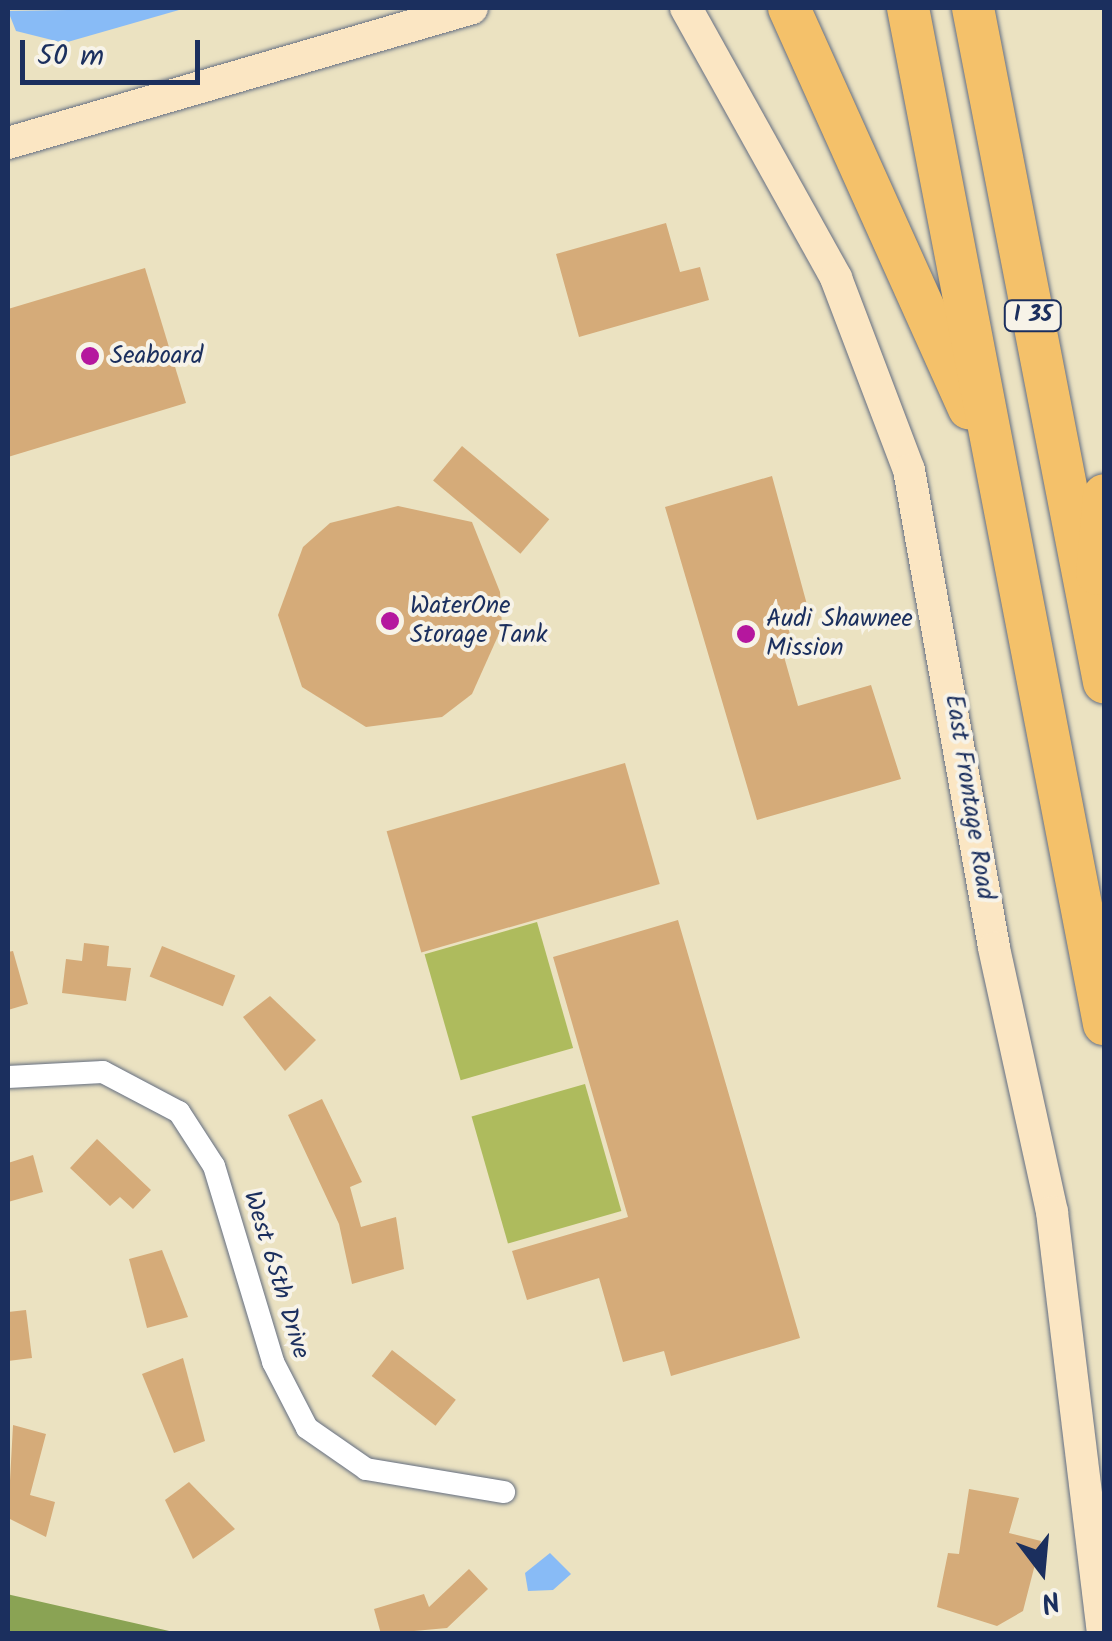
<!DOCTYPE html>
<style>
body{margin:0}
#map{position:relative;width:1112px;height:1641px;overflow:hidden;background:#ebe2c1;font-family:Kalam,sans-serif}
div>[style]{position:absolute}
[style*='--x']{left:calc(var(--x)*1px);top:calc(var(--y)*1px);width:calc(var(--w)*1px);rotate:calc(var(--a)*1deg)}
.green>*{inset:0;background:#aebb5d;transform-origin:0 0}
.forest>*{inset:0;background:#8aa354}
.water>*{inset:0;background:#88bbf6}
.building>*{inset:0;background:#d5ab79;transform-origin:0 0}
.roads{filter:drop-shadow(0 0 2px #646e81) drop-shadow(0 0 2px #646e81)}
.street>*{height:22px;margin:-11px;padding:0 11px;transform-origin:11px;border-radius:11px;background:#fff}
.secondary>*{height:32px;margin:-16px;padding:0 16px;transform-origin:16px;border-radius:16px;background:#fbe6c3}
.highway>*{height:42px;margin:-21px;padding:0 21px;transform-origin:21px;border-radius:21px;background:#f4c16a}
.dots>*{width:28px;height:28px;translate:-50% -50%;box-sizing:border-box;border:5px solid #f7f3e8;border-radius:50%}
span{translate:-50% -50%;white-space:nowrap;text-align:center;line-height:1.15;-webkit-text-stroke:8px #f7f3e8;paint-order:stroke}
.shield-label span{padding:2px 8px;background:#f7f3e8;border:2px solid;border-radius:8px;-webkit-text-stroke-width:0}
.shield-label{font-size:22px;color:#1b2f5e;font-weight:700}
.poi-label{font-size:25px;color:#1b2f5e}
.left{translate:0 -50%;text-align:left}
.street-label{font-size:25px;color:#1b2f5e}
.frame{position:absolute;inset:0;border:10px solid #1b2f5e;pointer-events:none}
.north{position:absolute;left:992px;top:1521px;width:100px;height:100px;-webkit-text-stroke:8px #f7f3e8;paint-order:stroke;rotate:164deg;font-size:28px;font-weight:700;line-height:40px;text-align:center;color:#1b2f5e}
.north::after{content:'';display:block;margin:auto;width:35px;height:45px;background:#1b2f5e;clip-path:polygon(50% 0,100% 100%,50% 72%,0 100%)}
.scale{position:absolute;left:20px;top:40px;width:180px;height:45px;box-sizing:border-box;border:5px solid #1b2f5e;border-top:0;padding-left:12px;font-size:30px;line-height:35px;white-space:nowrap;color:#1b2f5e;-webkit-text-stroke:8px #f7f3e8;paint-order:stroke}
</style>
<div id="map">
<div class="green">
<i style="left:537px;top:922px;width:131px;height:117px;rotate:74deg"></i>
<i style="left:585px;top:1084px;width:132px;height:118px;rotate:74deg"></i>
</div>
<div class="forest">
<i style="clip-path:polygon(8px 1594px,11px 1595px,178px 1633px,8px 1633px)"></i>
</div>
<div class="water">
<i style="clip-path:polygon(186px 8px,64px 43px,16px 31px,8px 11px)"></i>
<i style="clip-path:polygon(550px 1553px,571px 1574px,553px 1590px,528px 1591px,525px 1573px)"></i>
</div>
<div class="building">
<i style="clip-path:polygon(666px 223px,680px 272px,700px 267px,709px 300px,579px 337px,556px 254px)"></i>
<i style="clip-path:polygon(145px 268px,186px 403px,8px 457px,8px 309px)"></i>
<i style="left:462px;top:446px;width:114px;height:45px;rotate:40deg"></i>
<i style="clip-path:polygon(772px 476px,809px 612px,786px 619px,794px 650px,783px 653px,798px 706px,871px 685px,901px 779px,757px 820px,665px 507px)"></i>
<i style="clip-path:polygon(398px 506px,472px 522px,500px 592px,502px 627px,472px 694px,442px 717px,366px 727px,302px 687px,278px 615px,303px 547px,330px 523px)"></i>
<i style="left:625px;top:763px;width:126px;height:248px;rotate:74deg"></i>
<i style="clip-path:polygon(678px 920px,800px 1338px,671px 1376px,664px 1351px,623px 1362px,599px 1278px,527px 1300px,512px 1251px,628px 1217px,553px 957px)"></i>
<i style="clip-path:polygon(84px 943px,109px 946px,107px 966px,131px 968px,126px 1001px,62px 993px,66px 959px,82px 961px)"></i>
<i style="left:162px;top:946px;width:79px;height:33px;rotate:22deg"></i>
<i style="clip-path:polygon(13px 951px,28px 1004px,8px 1010px,8px 952px)"></i>
<i style="clip-path:polygon(270px 996px,316px 1040px,285px 1071px,243px 1017px)"></i>
<i style="clip-path:polygon(322px 1099px,362px 1182px,350px 1187px,361px 1227px,396px 1217px,404px 1269px,352px 1284px,339px 1224px,288px 1115px)"></i>
<i style="clip-path:polygon(97px 1139px,151px 1190px,133px 1209px,120px 1197px,110px 1206px,70px 1168px)"></i>
<i style="clip-path:polygon(33px 1155px,43px 1192px,8px 1202px,8px 1163px)"></i>
<i style="clip-path:polygon(162px 1250px,188px 1317px,147px 1328px,129px 1259px)"></i>
<i style="clip-path:polygon(26px 1310px,32px 1358px,8px 1361px,8px 1312px)"></i>
<i style="left:392px;top:1350px;width:81px;height:33px;rotate:38deg"></i>
<i style="clip-path:polygon(183px 1358px,205px 1441px,174px 1453px,142px 1374px)"></i>
<i style="clip-path:polygon(13px 1425px,46px 1434px,30px 1495px,55px 1502px,46px 1537px,8px 1518px)"></i>
<i style="clip-path:polygon(189px 1482px,235px 1529px,193px 1559px,165px 1500px)"></i>
<i style="clip-path:polygon(969px 1489px,1019px 1498px,1009px 1533px,1041px 1541px,1023px 1611px,997px 1626px,937px 1607px,948px 1553px,959px 1554px)"></i>
<i style="clip-path:polygon(469px 1569px,488px 1589px,447px 1628px,381px 1634px,374px 1609px,424px 1594px,429px 1607px)"></i>
</div>
<div class="roads">
<div class="street">
<i style="--x:8;--y:1077;--w:95;--a:-3"></i>
<i style="--x:103;--y:1072;--w:86;--a:27.8"></i>
<i style="--x:179;--y:1112;--w:64;--a:57.1"></i>
<i style="--x:214;--y:1166;--w:205;--a:73.2"></i>
<i style="--x:273;--y:1362;--w:74;--a:62.7"></i>
<i style="--x:307;--y:1428;--w:72;--a:34.8"></i>
<i style="--x:366;--y:1469;--w:140;--a:9.5"></i>
</div>
<div class="secondary">
<i style="--x:686;--y:8;--w:309;--a:60.9"></i>
<i style="--x:836;--y:278;--w:205;--a:69.2"></i>
<i style="--x:909;--y:470;--w:485;--a:79.9"></i>
<i style="--x:994;--y:948;--w:270;--a:77.6"></i>
<i style="--x:1052;--y:1212;--w:425;--a:83.1"></i>
<i style="--x:8;--y:143;--w:483;--a:-16.2"></i>
</div>
<div class="highway">
<i style="--x:789;--y:8;--w:439;--a:65.8"></i>
<i style="--x:908;--y:8;--w:1035;--a:79.08"></i>
<i style="--x:973;--y:8;--w:687;--a:79"></i>
<i style="--x:1097;--y:574;--w:79;--a:-84.9"></i>
</div>
</div>
<div class="dots">
<i style="left:90px;top:356px;background:#b5179e"></i>
<i style="left:390px;top:621px;background:#b5179e"></i>
<i style="left:746px;top:634px;background:#b5179e"></i>
</div>
<div class="shield-label">
<span style="left:1033px;top:316px">I 35</span>
</div>
<div class="poi-label">
<span class="left" style="left:110px;top:356px">Seaboard</span>
<span class="left" style="left:410px;top:621px">WaterOne<br>Storage Tank</span>
<span class="left" style="left:766px;top:634px">Audi Shawnee<br>Mission</span>
</div>
<div class="street-label">
<span style="left:969px;top:797px;rotate:81deg">East Frontage Road</span>
<span style="left:276px;top:1275px;rotate:73deg">West 65th Drive</span>
</div>
<div class="frame"></div>
<div class="north">N</div>
<div class="scale">50 m</div>
</div>
